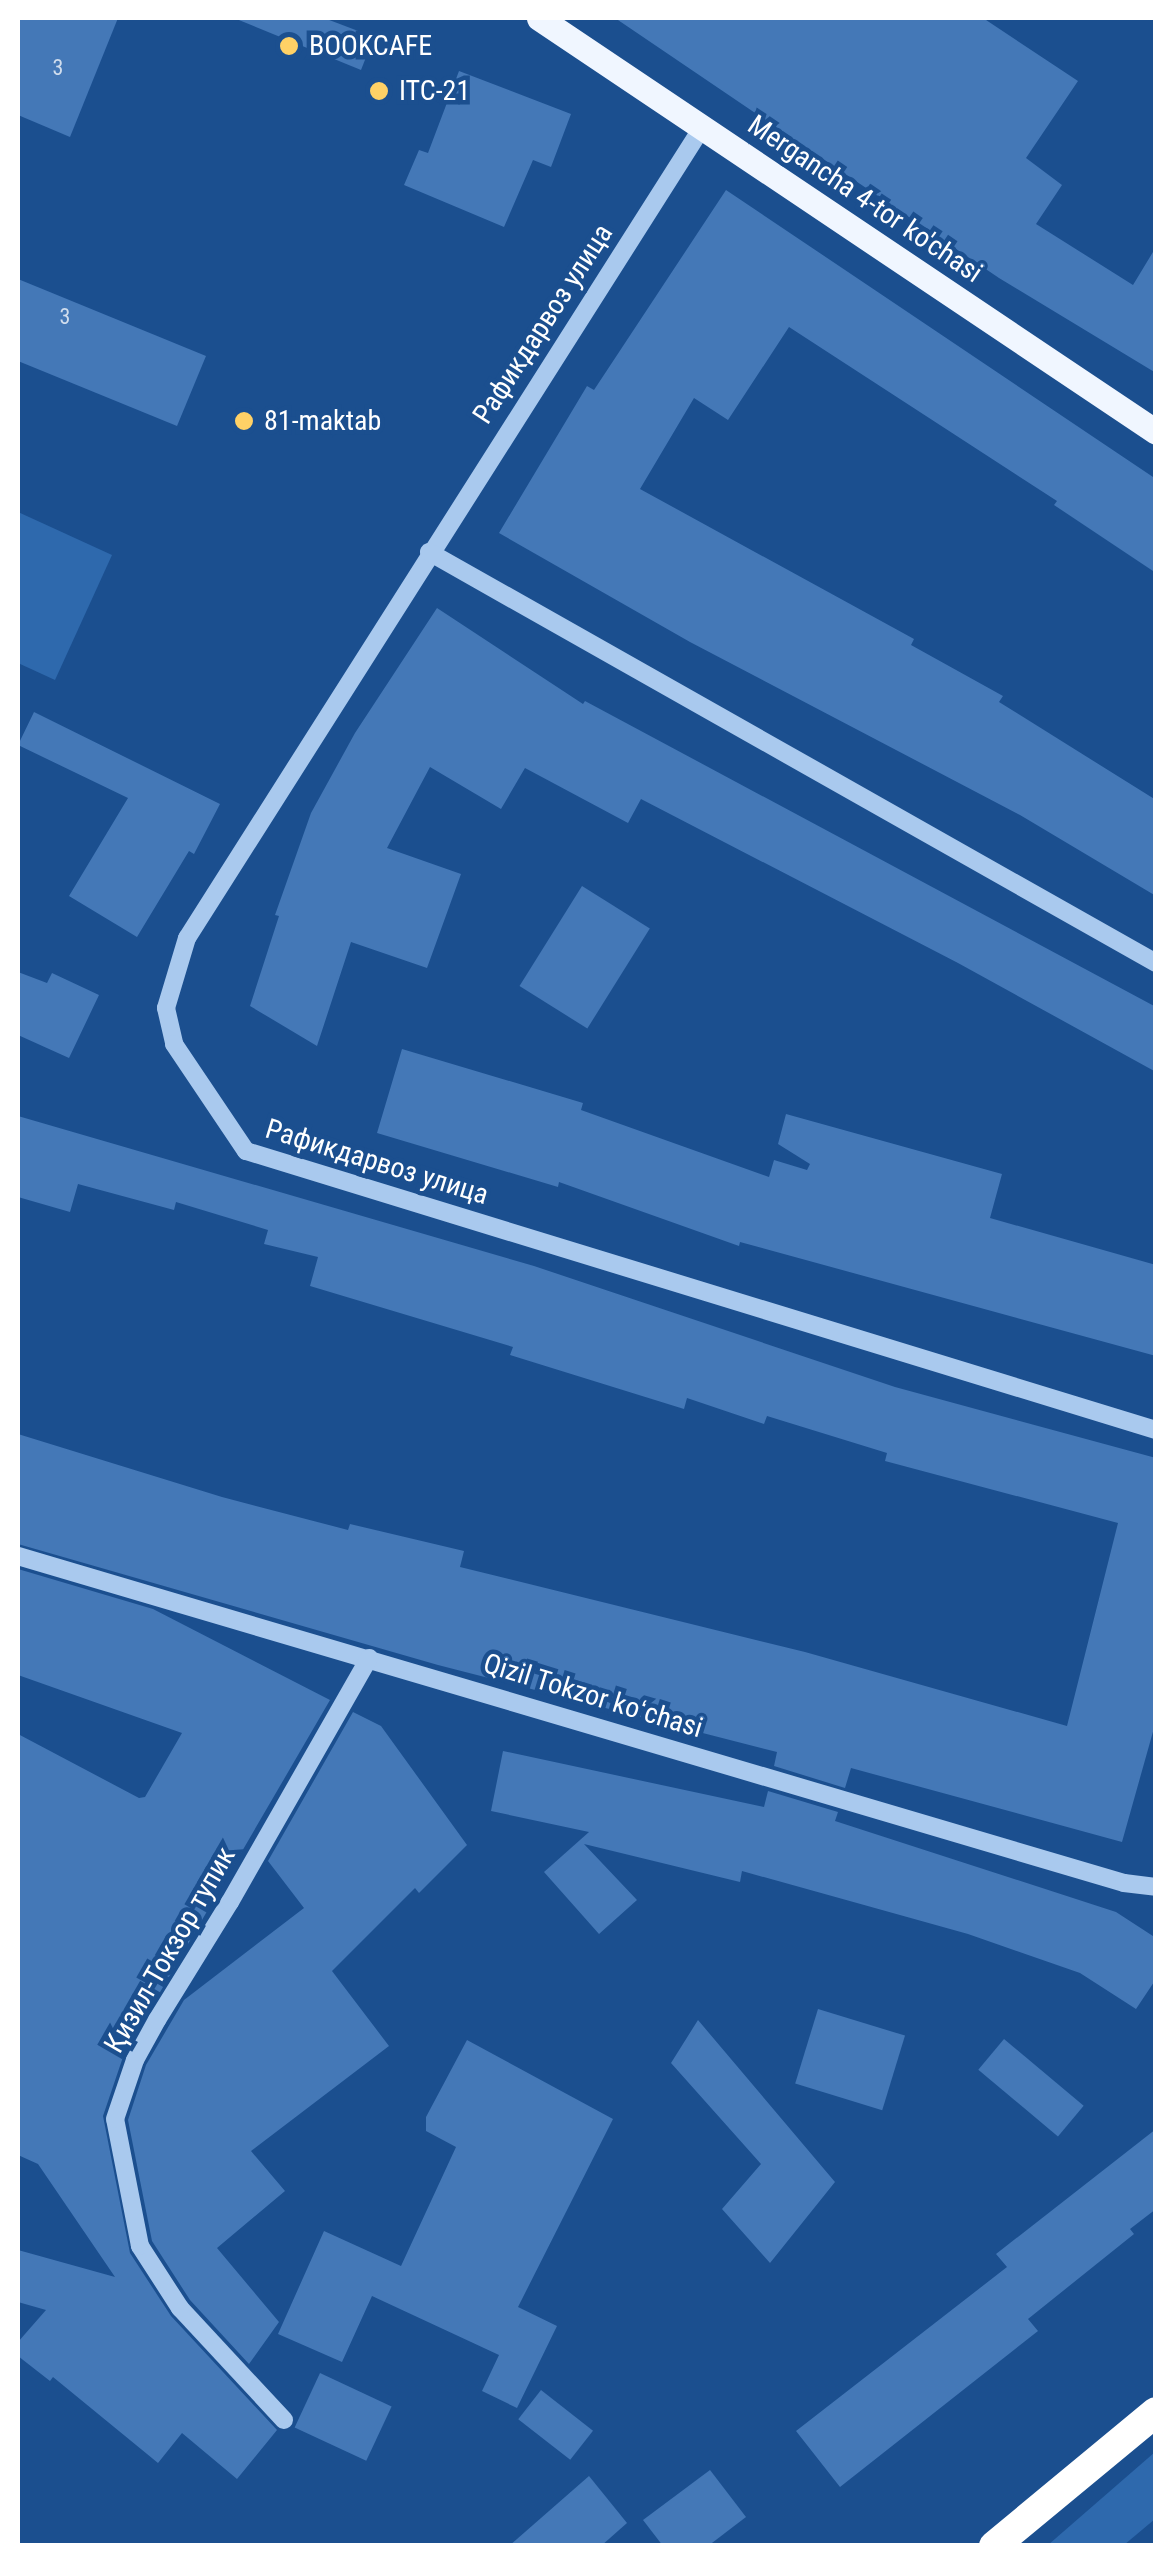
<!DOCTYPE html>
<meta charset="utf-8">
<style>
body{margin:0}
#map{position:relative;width:1173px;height:2563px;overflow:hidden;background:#1b4f8f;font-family:"Roboto Condensed",sans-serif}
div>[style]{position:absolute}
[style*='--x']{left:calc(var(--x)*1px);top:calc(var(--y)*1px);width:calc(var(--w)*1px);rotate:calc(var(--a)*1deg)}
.green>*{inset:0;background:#2e69ad}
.building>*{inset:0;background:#4478b7;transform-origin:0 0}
.minor>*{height:18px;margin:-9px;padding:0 9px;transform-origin:9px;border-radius:9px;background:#a9c9ee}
.major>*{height:25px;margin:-12.5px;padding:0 12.5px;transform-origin:12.5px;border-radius:12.5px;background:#f0f6ff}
.highway>*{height:30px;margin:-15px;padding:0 15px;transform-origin:15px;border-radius:15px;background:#fff}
.dots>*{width:28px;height:28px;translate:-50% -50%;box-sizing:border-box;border:5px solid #1b4f8f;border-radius:50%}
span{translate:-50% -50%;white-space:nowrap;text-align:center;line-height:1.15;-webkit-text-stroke:9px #1b4f8f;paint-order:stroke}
.number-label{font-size:22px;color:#d0dded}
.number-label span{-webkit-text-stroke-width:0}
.poi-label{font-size:28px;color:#fff}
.left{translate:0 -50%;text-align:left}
.street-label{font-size:28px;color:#fff}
.frame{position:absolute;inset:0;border:20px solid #fff;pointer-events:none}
</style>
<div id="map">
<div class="green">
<i style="clip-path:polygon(18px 512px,112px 555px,55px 680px,18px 663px)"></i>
<i style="clip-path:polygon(1155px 2452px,1155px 2519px,1124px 2545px,1048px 2545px)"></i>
</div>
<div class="building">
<i style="clip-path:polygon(18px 18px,118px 18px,70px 137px,18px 115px)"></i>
<i style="clip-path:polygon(234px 18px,324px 18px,374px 37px,361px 70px)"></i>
<i style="clip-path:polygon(615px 18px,983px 18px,1078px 81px,1026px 158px,1062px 185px,1036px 224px,1133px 285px,1156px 247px,1156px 373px,999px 278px)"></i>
<i style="clip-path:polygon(459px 71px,571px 114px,551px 167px,533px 160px,504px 227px,404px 185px,419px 150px,428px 153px)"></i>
<i style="clip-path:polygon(726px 190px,1156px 479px,1156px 573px,1054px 505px,1057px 501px,789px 327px,728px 420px,694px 398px,640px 489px,914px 639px,911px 645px,1003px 696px,999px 702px,1156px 800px,1156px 896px,1020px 815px,690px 642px,499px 533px,587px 386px,594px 390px)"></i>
<i style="clip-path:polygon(18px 279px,206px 356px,177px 426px,18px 361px)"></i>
<i style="clip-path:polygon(437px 608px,583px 704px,585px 701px,1156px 1007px,1156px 1072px,958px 963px,641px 799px,628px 823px,525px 768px,501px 809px,430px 767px,387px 848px,461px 874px,427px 968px,351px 942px,317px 1046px,250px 1006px,279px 916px,275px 915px,311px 813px,355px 733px)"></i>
<i style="clip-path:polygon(34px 712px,220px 804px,194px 854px,189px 851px,137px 937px,69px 896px,128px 798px,18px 745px)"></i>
<i style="left:582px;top:886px;width:80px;height:118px;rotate:32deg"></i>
<i style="clip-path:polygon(18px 972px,47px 983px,52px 973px,99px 995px,69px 1058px,18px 1035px)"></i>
<i style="clip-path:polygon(402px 1049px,583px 1103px,581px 1110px,769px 1177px,774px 1160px,807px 1170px,810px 1164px,778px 1144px,786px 1114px,1002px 1174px,990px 1218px,1156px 1265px,1156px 1356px,740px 1242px,739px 1246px,559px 1182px,558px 1187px,377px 1133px)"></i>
<i style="clip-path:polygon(18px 1116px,534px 1266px,895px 1387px,1156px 1458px,1156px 1721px,1122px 1842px,851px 1768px,845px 1788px,774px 1766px,777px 1752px,438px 1665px,18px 1544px,18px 1434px,222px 1497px,348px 1530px,350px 1524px,464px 1551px,460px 1567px,805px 1652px,1067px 1726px,1118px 1523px,885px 1461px,887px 1453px,767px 1416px,764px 1424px,687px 1398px,684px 1409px,510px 1355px,513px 1347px,310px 1286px,318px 1257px,264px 1244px,268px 1230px,176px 1202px,174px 1210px,78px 1184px,70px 1212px,18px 1197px)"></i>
<i style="clip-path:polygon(18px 1569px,153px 1609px,330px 1700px,124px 2054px,103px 2116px,130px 2253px,171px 2316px,277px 2430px,237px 2479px,182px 2433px,158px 2463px,53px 2377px,50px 2381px,18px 2356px,18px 2342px,46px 2310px,18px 2302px,18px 2250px,115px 2277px,38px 2164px,18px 2155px,18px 1734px,139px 1798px,145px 1797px,182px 1733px,18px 1675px)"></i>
<i style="clip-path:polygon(353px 1712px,381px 1726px,467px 1845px,419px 1893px,415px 1888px,332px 1971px,389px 2046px,251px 2151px,285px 2191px,217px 2248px,279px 2322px,249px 2364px,190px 2300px,152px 2241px,128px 2120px,146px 2065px,184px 2000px,304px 1908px,268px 1861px)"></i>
<i style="clip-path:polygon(503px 1751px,764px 1807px,768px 1791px,838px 1812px,835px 1821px,1116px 1912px,1156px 1938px,1156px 1979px,1136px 2009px,1080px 1973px,968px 1934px,742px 1871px,740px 1882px,584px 1844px,637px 1900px,599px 1934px,544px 1872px,589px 1832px,491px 1811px)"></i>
<i style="left:818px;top:2009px;width:91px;height:78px;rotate:17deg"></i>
<i style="clip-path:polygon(698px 2020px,835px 2182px,770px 2263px,722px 2209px,761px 2164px,671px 2063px)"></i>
<i style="left:1004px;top:2039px;width:104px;height:40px;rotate:40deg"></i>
<i style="clip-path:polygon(467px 2040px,613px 2119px,518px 2307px,557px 2326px,517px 2408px,482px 2391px,499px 2355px,372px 2296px,342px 2362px,278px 2334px,324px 2231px,401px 2266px,456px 2147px,426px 2131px,426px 2117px)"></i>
<i style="clip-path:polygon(1156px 2129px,1156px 2209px,1130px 2229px,1134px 2234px,1028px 2319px,1038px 2331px,840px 2487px,796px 2431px,1007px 2267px,996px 2254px)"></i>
<i style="left:320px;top:2373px;width:79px;height:60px;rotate:25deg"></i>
<i style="left:541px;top:2390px;width:66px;height:37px;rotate:38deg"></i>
<i style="clip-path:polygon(710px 2470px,746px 2517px,708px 2546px,663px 2546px,643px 2520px)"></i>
<i style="clip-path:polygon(589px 2476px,627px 2523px,601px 2546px,509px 2546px)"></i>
</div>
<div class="minor">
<i style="--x:703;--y:126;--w:962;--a:122.43"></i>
<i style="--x:187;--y:938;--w:73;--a:106.7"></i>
<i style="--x:166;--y:1008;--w:37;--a:77"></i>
<i style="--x:174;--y:1044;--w:129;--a:56.1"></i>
<i style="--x:246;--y:1151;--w:952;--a:17.05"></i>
<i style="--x:429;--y:552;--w:835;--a:29.48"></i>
<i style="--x:18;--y:1556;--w:1153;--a:16.47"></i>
<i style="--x:1124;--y:1883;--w:32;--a:7"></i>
<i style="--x:284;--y:2420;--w:153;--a:-132.9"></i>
<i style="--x:180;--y:2308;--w:74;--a:-122.8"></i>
<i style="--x:140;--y:2246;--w:129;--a:-101.1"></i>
<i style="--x:115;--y:2119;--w:62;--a:-71.3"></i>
<i style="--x:135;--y:2060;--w:46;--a:-61.2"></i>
<i style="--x:157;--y:2020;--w:139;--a:-58.3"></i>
<i style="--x:230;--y:1902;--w:281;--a:-60.3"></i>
</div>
<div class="major">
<i style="--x:539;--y:18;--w:743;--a:33.86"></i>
</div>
<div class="highway">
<i style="--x:994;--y:2546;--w:210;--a:-39.6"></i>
</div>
<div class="dots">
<i style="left:289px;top:46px;background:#ffd166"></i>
<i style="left:379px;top:91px;background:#ffd166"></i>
<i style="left:244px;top:421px;background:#ffd166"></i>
</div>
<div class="number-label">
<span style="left:58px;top:68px">3</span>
<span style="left:65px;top:317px">3</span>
</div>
<div class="poi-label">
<span class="left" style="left:309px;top:46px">BOOKCAFE</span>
<span class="left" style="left:399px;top:91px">ITC-21</span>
<span class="left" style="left:264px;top:421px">81-maktab</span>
</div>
<div class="street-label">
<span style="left:865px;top:199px;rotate:34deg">Mergancha 4-tor ko'chasi</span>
<span style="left:543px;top:324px;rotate:-57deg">Рафикдарвоз улица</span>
<span style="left:377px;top:1162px;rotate:17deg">Рафикдарвоз улица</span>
<span style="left:593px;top:1696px;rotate:17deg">Qizil Tokzor koʻchasi</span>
<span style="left:170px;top:1950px;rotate:-60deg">Қизил-Токзор тупик</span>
</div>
<div class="frame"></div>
</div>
